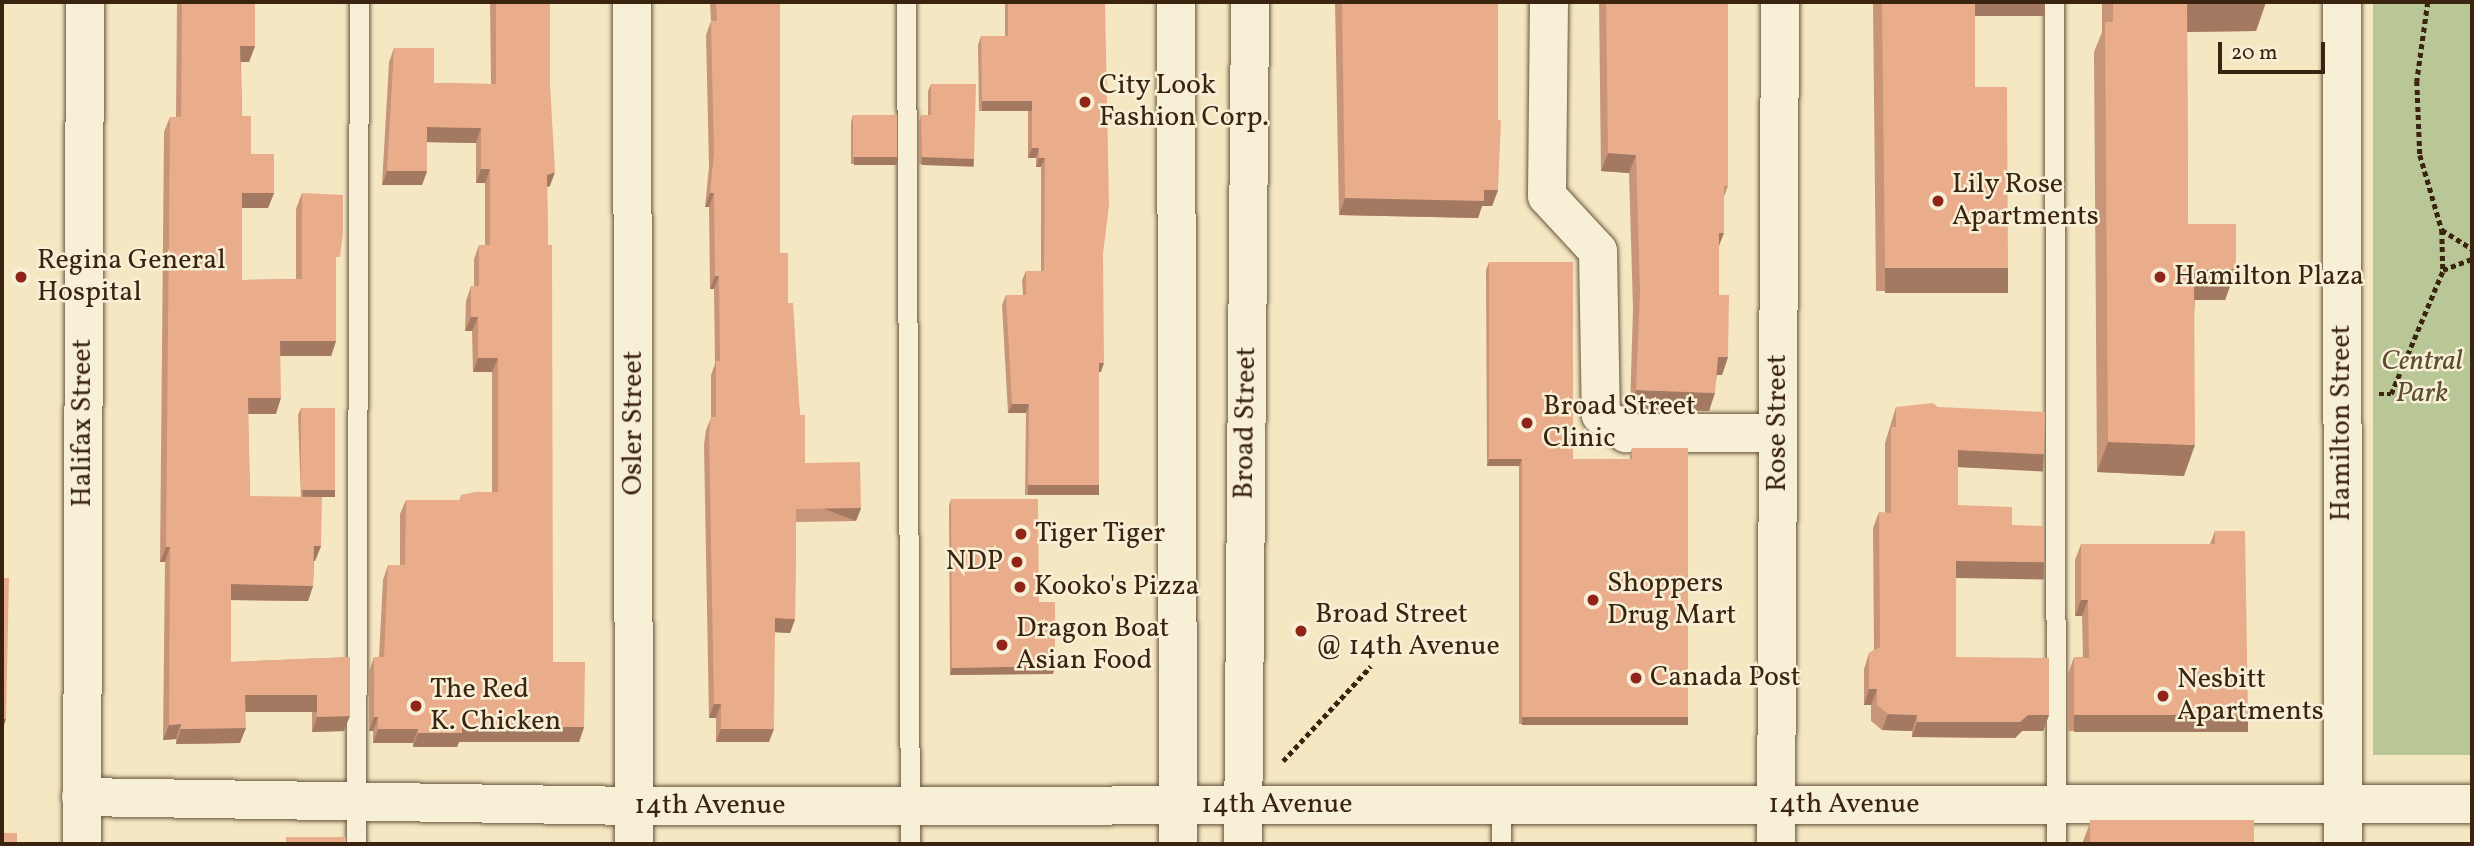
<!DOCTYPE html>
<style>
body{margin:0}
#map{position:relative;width:2474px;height:846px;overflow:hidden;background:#f4e7c2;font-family:Vollkorn,serif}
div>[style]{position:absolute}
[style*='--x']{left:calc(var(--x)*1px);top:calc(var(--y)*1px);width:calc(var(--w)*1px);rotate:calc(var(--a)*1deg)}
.green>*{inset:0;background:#b9c695;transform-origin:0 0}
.path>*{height:4.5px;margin-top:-2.25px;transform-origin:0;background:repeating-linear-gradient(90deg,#3a230f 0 5px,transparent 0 8.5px)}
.roads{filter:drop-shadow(0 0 2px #68543c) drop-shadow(0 0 2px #68543c)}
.service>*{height:19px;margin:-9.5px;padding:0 9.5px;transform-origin:9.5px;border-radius:9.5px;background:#f8efd7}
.minor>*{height:38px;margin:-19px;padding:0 19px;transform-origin:19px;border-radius:19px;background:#f8efd7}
.secondary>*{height:38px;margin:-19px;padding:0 19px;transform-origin:19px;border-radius:19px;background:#f8efd7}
.wall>*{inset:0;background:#c89578}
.shaded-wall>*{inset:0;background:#a37962;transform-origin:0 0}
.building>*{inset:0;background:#e9ad8c;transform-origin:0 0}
.dots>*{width:19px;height:19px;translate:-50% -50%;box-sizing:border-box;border:4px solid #f8efd7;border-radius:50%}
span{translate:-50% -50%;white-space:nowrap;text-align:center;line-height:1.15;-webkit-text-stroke:5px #f8efd7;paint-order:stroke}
.poi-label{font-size:28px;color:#3a230f}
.left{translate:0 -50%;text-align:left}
.right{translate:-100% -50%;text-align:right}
.park-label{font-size:28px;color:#5a4c30;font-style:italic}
.street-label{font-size:28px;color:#3a230f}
.frame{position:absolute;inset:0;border:4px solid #3a230f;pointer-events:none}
.scale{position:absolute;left:2218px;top:42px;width:107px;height:32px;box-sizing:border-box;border:4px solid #3a230f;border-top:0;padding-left:9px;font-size:21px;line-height:24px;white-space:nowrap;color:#3a230f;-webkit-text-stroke:5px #f8efd7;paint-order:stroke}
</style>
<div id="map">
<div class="green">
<i style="left:2373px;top:2px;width:99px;height:753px"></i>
</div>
<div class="path">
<i style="--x:2428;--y:2;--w:80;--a:97.9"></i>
<i style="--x:2417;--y:81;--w:74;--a:87.7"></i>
<i style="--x:2420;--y:155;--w:78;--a:73.7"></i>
<i style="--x:2442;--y:230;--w:40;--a:88.6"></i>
<i style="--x:2443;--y:270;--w:31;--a:-21"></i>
<i style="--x:2442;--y:230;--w:36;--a:32"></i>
<i style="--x:2379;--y:394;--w:12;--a:0"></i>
<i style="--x:2391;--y:394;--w:134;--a:-67.2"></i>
<i style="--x:1283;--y:761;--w:129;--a:-47.2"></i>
</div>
<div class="roads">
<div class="service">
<i style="--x:906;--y:2;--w:842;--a:89.73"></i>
<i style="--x:2054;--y:2;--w:842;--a:89.86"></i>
<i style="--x:1501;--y:805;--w:39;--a:90"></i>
<i style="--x:356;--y:844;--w:842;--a:-89.8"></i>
</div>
<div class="minor">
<i style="--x:632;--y:2;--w:842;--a:89.86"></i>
<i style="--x:1549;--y:2;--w:194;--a:90.6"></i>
<i style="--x:1547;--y:196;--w:75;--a:47.2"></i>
<i style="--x:1598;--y:251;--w:164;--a:89"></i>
<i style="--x:1601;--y:415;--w:31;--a:36"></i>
<i style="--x:1626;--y:433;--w:152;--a:0"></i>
<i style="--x:2342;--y:2;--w:842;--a:89.93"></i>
<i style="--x:81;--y:797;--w:554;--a:0.93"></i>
<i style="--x:635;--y:806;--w:1837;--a:-0.06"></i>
<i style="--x:82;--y:844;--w:842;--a:-89.8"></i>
<i style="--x:1776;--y:844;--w:842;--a:-89.73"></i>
</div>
<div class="secondary">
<i style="--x:1176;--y:2;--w:842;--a:89.86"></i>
<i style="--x:1243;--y:844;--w:842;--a:-89.52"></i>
</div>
</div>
<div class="wall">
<i style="clip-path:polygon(177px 2px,333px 2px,255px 4px,255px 46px,249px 62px,241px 62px,242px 116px,251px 154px,274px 193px,268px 208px,242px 208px,242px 280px,296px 279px,296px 209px,302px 193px,336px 268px,336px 341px,331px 356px,280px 356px,276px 414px,248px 414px,250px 496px,321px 546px,315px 561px,314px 561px,313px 586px,308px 601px,231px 600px,231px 662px,350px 657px,344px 731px,312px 732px,312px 711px,245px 711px,240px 743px,176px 744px,176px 739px,163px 740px,165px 562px,160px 562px,164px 132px,170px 117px,176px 117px)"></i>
<i style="clip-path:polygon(490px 2px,550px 2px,550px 186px,547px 187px,553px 662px,584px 727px,579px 742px,459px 742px,457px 747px,413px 747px,413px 743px,373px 743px,373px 731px,369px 731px,369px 672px,374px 657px,379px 657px,383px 580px,388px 565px,400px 565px,400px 514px,406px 500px,460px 500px,461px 495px,492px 492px,492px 372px,473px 372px,472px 331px,465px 331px,466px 301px,471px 286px,474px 286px,474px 259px,479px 245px,485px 245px,485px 183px,476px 183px,476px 143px,427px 142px,427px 171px,422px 185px,382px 185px,389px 62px,394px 48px,434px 83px,491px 84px)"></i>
<i style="clip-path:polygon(710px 2px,780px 2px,780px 253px,788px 303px,805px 463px,861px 508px,856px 521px,796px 522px,795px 619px,790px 633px,775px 632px,769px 742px,716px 742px,716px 718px,709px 718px,704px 445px,706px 430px,711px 418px,711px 375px,715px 364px,714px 289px,710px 289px,709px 207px,705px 207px,709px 167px,706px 35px,711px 21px)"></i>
<i style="clip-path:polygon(1005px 2px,1105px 2px,1101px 372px,1099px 372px,1099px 485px,1096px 495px,1025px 495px,1026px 413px,1008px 413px,1002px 305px,1006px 295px,1023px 295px,1022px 280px,1026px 271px,1041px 271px,1041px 167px,1036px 167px,1036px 158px,1028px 158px,1028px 111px,979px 111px,978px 45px,981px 36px,1005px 36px)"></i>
<i style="clip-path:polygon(1335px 2px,1498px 2px,1498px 190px,1492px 206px,1482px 206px,1478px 218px,1339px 215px)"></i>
<i style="clip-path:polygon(1599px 2px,1728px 2px,1728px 186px,1724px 197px,1719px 246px,1719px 295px,1728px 357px,1722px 375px,1717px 375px,1709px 411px,1630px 409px,1633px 309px,1629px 173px,1601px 171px)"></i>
<i style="clip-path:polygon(1873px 2px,2045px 2px,2040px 15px,1975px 15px,1975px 87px,2008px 268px,1999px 291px,1876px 291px)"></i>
<i style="clip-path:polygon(2102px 2px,2266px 2px,2256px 31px,2187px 32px,2188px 224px,2236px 269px,2225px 300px,2195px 300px,2184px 476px,2097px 472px,2094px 52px,2102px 32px)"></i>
<i style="clip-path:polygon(931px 84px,974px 159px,972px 166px,919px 164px,919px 122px,921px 115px,928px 115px,928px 91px)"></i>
<i style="clip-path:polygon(853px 115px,897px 157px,895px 164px,851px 164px,851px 122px)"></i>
<i style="clip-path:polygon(1489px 262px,1573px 459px,1630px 459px,1630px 455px,1632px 448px,1688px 717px,1685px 724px,1519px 724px,1519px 466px,1487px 466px,1486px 270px)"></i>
<i style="clip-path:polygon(1896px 407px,1938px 407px,2044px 454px,2038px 470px,1958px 467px,1958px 505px,2012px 525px,2044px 562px,2038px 578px,1956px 577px,1956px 657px,2049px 715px,2043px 731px,2022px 731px,2015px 738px,1912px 737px,1912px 731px,1882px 730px,1871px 721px,1871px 705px,1864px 705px,1864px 669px,1869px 653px,1874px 650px,1873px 528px,1879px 512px,1885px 513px,1885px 443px)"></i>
<i style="clip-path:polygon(301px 408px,335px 490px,333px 497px,301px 497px,298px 415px)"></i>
<i style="clip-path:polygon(951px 499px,1039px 602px,1055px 666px,1053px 674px,950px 675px,949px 506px)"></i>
<i style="clip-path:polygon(2215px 531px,2248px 715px,2242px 732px,2068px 731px,2068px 674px,2074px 657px,2083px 657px,2082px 616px,2075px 616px,2075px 560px,2081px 544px,2210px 544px)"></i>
<i style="clip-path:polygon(2090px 823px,2254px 844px,2082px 844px)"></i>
</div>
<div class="shaded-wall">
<i style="clip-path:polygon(250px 2px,333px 2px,249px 4px)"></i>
<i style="left:1971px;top:2px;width:74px;height:14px"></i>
<i style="clip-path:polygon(2187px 2px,2266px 2px,2256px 31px,2176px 32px)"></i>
<i style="clip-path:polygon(240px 46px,255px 46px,249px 62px,235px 62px)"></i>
<i style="left:982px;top:101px;width:50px;height:10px"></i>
<i style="clip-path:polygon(427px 127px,481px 128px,476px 143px,422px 142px)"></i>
<i style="clip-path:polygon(1032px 148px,1039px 148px,1036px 158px,1028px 158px)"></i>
<i style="clip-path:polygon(1608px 153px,1636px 155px,1629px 173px,1601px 171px)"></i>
<i style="left:854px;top:157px;width:43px;height:8px"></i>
<i style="left:922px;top:157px;width:52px;height:8px;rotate:2deg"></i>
<i style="clip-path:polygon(1039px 158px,1045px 158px,1041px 167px,1036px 167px)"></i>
<i style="clip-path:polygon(481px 169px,490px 169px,485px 183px,476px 183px)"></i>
<i style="clip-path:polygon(387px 171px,427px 171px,422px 185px,382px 185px)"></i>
<i style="clip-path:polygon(555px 172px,550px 186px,542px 189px,547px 175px)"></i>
<i style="clip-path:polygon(1484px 190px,1498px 190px,1492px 206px,1482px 206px,1478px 218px,1339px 215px,1345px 198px)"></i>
<i style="clip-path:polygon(242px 193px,274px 193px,268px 208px,236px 208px)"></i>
<i style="clip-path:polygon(710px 193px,714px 193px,709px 207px,705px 207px)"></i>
<i style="clip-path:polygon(1719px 233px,1724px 233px,1717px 251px)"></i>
<i style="left:1885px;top:268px;width:123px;height:25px"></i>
<i style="clip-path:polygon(2236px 269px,2225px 300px,2183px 300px,2194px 270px)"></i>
<i style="clip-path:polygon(715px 276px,719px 276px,714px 289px,710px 289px)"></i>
<i style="clip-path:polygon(471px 317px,478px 317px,472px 331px,465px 331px)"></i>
<i style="clip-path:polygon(280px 341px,336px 341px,331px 356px,275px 356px)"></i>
<i style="clip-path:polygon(1718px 357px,1728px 357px,1722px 375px,1712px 375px)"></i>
<i style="clip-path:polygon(478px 358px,498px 358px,492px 372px,473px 372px)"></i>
<i style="clip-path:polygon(1099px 363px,1104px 363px,1101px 372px,1095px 372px)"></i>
<i style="clip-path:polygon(1636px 390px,1715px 393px,1709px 411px,1630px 409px)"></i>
<i style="clip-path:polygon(248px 398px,281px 398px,276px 414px,242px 414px)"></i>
<i style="clip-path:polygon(1012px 404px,1029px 404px,1026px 413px,1008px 413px)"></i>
<i style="clip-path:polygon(2108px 442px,2195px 445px,2184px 476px,2097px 472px)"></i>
<i style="left:1958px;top:450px;width:86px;height:17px;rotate:3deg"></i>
<i style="clip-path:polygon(1489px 459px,1522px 459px,1519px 466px,1487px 466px)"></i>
<i style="left:1028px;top:485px;width:71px;height:10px"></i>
<i style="left:303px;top:490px;width:32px;height:7px"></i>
<i style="left:861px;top:508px;width:14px;height:65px;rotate:111deg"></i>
<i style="clip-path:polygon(314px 546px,321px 546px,315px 561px,308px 561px)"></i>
<i style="clip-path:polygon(166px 547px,170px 547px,165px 562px,160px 562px)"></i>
<i style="left:1956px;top:561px;width:88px;height:17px;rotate:1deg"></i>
<i style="clip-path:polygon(231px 584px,313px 586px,308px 601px,226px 600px)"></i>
<i style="clip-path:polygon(2081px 600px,2088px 600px,2082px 616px,2075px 616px)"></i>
<i style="clip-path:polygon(775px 618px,795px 619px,790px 633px,770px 632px)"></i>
<i style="clip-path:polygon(1055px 666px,1053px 674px,950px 675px,952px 668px)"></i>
<i style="clip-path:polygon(1869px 689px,1877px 689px,1871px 705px,1864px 705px)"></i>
<i style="left:245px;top:695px;width:72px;height:17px"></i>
<i style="clip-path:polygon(714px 704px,721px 704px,716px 718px,709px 718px)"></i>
<i style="clip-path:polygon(1888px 714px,1917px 715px,1912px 731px,1882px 730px)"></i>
<i style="clip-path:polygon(2028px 715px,2049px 715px,2043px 731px,2022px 731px,2015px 738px,1912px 737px,1917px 722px)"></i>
<i style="left:2074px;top:715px;width:174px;height:17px"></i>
<i style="clip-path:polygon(350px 716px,344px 731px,312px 732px,317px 717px)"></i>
<i style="clip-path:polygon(374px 717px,378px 717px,373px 731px,369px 731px)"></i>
<i style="left:1522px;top:717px;width:166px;height:8px"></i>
<i style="clip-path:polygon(2px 719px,6px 719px,2px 732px)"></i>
<i style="clip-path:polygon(181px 724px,176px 739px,163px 740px,169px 725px)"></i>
<i style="clip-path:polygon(462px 727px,584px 727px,579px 742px,459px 742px,457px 747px,413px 747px,418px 733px)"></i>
<i style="clip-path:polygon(246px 728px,240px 743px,176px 744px,181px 729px)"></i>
<i style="clip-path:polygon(378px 729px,418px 729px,413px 743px,373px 743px)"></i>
<i style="clip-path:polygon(721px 729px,774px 729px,769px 742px,716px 742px)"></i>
</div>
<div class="building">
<i style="clip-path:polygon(182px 2px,255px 2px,255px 46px,240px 46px,242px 116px,251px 116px,251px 154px,274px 154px,274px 193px,242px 193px,242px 280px,302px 279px,302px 193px,343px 195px,343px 232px,340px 257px,336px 257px,336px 341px,280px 341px,281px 398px,248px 398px,250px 496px,322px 497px,321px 546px,314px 546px,313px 586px,231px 584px,231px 662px,350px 657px,350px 716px,317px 717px,317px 695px,245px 695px,246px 728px,181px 729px,181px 724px,169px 725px,170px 547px,166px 547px,170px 117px,181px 117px)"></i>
<i style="clip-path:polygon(496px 2px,550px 2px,550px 84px,555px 172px,547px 175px,548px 245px,552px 245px,553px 662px,585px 662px,584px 727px,462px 727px,462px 733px,418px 733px,418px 729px,378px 729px,378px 717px,374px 717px,374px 657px,384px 657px,388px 565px,405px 565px,406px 500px,461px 500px,461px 495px,475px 492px,498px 492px,498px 358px,478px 358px,478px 317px,471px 317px,471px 286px,479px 286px,479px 245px,490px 245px,490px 169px,481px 169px,481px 128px,427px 127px,427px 171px,387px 171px,394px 48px,434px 48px,434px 83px,496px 84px)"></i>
<i style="clip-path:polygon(716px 2px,780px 2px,780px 253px,788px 253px,788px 303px,793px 303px,800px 415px,805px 415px,805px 463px,860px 462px,861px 508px,796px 509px,795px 619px,775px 618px,774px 729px,721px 729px,721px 704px,714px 704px,709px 432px,711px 417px,716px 417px,716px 361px,720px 361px,719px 276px,715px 276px,714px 193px,710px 193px,714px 153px,711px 21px,717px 21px)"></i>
<i style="clip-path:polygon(1008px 2px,1105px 2px,1109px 205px,1103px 254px,1104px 363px,1099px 363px,1099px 485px,1028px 485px,1029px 404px,1012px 404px,1006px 295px,1026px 295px,1026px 271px,1044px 271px,1045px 158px,1039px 158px,1039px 148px,1032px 148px,1032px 101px,982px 101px,981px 36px,1008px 36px)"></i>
<i style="clip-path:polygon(1342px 2px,1498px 2px,1498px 120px,1501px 120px,1498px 190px,1484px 190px,1484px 201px,1345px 198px)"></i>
<i style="clip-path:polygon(1606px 2px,1728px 2px,1728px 186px,1724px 186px,1724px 233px,1719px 233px,1719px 295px,1729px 295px,1728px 357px,1718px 357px,1715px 393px,1636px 390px,1640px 291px,1636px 155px,1608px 153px)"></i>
<i style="clip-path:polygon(1882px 2px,1975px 2px,1975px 87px,2007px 87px,2008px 268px,1885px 268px)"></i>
<i style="clip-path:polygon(2113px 2px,2201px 2px,2187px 2px,2188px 224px,2236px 224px,2236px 269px,2194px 270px,2195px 445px,2108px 442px,2105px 22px,2113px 22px)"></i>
<i style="clip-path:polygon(931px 84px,976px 84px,974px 159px,922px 157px,921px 115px,931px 115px)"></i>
<i style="left:853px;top:115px;width:44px;height:42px"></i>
<i style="clip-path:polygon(1489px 262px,1573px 262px,1573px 459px,1632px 459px,1632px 448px,1688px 448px,1688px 717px,1522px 717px,1522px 459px,1489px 459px)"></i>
<i style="clip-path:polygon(1933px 403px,1938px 407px,2045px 412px,2044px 454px,1958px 450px,1958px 505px,2012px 507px,2012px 525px,2044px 526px,2044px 562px,1956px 561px,1956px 657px,2049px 658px,2049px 715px,2028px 715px,2020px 722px,1917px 722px,1917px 715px,1888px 714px,1877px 705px,1877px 689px,1869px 689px,1869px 653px,1880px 647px,1879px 512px,1891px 513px,1891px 427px,1896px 427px,1896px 407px)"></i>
<i style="left:301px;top:408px;width:34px;height:82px"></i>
<i style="clip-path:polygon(951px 499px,1038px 499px,1039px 602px,1055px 602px,1055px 666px,952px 668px)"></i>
<i style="clip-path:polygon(2215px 531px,2245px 531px,2248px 715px,2074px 715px,2074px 657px,2089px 658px,2088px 600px,2081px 600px,2081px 544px,2215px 544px)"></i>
<i style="clip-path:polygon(2px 578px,9px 578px,6px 719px,2px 719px)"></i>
<i style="left:2254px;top:820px;width:24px;height:164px;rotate:90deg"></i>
<i style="left:2px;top:833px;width:15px;height:11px"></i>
<i style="left:286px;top:837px;width:60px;height:7px"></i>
</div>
<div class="dots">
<i style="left:1085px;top:102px;background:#8f2418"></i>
<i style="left:1938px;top:201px;background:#8f2418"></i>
<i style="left:21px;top:277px;background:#8f2418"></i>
<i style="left:2160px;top:277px;background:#8f2418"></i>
<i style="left:1527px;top:423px;background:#8f2418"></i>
<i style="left:1021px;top:534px;background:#8f2418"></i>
<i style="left:1017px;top:562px;background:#8f2418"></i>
<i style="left:1020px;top:587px;background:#8f2418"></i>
<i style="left:1593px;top:600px;background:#8f2418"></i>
<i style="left:1301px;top:631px;background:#8f2418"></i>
<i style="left:1002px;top:645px;background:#8f2418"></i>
<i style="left:1636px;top:678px;background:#8f2418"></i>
<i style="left:2163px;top:696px;background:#8f2418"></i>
<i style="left:416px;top:706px;background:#8f2418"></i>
</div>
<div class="poi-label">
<span class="left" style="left:1099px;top:102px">City Look<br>Fashion Corp.</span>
<span class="left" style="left:1952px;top:201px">Lily Rose<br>Apartments</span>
<span class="left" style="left:37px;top:277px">Regina General<br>Hospital</span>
<span class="left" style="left:2174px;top:277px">Hamilton Plaza</span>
<span class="left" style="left:1543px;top:423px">Broad Street<br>Clinic</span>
<span class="left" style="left:1035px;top:534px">Tiger Tiger</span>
<span class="right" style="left:1003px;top:562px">NDP</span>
<span class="left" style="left:1607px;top:600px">Shoppers<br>Drug Mart</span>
<span class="left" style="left:1034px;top:587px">Kooko's Pizza</span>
<span class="left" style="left:1315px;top:631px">Broad Street<br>@ 14th Avenue</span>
<span class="left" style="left:1016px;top:645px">Dragon Boat<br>Asian Food</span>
<span class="left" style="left:1650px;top:678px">Canada Post</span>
<span class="left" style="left:2177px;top:696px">Nesbitt<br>Apartments</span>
<span class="left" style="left:430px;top:706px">The Red<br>K. Chicken</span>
</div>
<div class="park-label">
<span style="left:2422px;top:378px">Central<br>Park</span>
</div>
<div class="street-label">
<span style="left:83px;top:423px;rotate:-90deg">Halifax Street</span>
<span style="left:634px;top:423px;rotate:-90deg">Osler Street</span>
<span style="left:1246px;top:423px;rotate:-89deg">Broad Street</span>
<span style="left:1778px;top:423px;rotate:-90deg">Rose Street</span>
<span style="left:2342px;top:423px;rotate:-90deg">Hamilton Street</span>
<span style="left:1277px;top:805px">14th Avenue</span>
<span style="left:1844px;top:805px">14th Avenue</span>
<span style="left:710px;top:806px">14th Avenue</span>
</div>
<div class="frame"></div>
<div class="scale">20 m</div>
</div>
